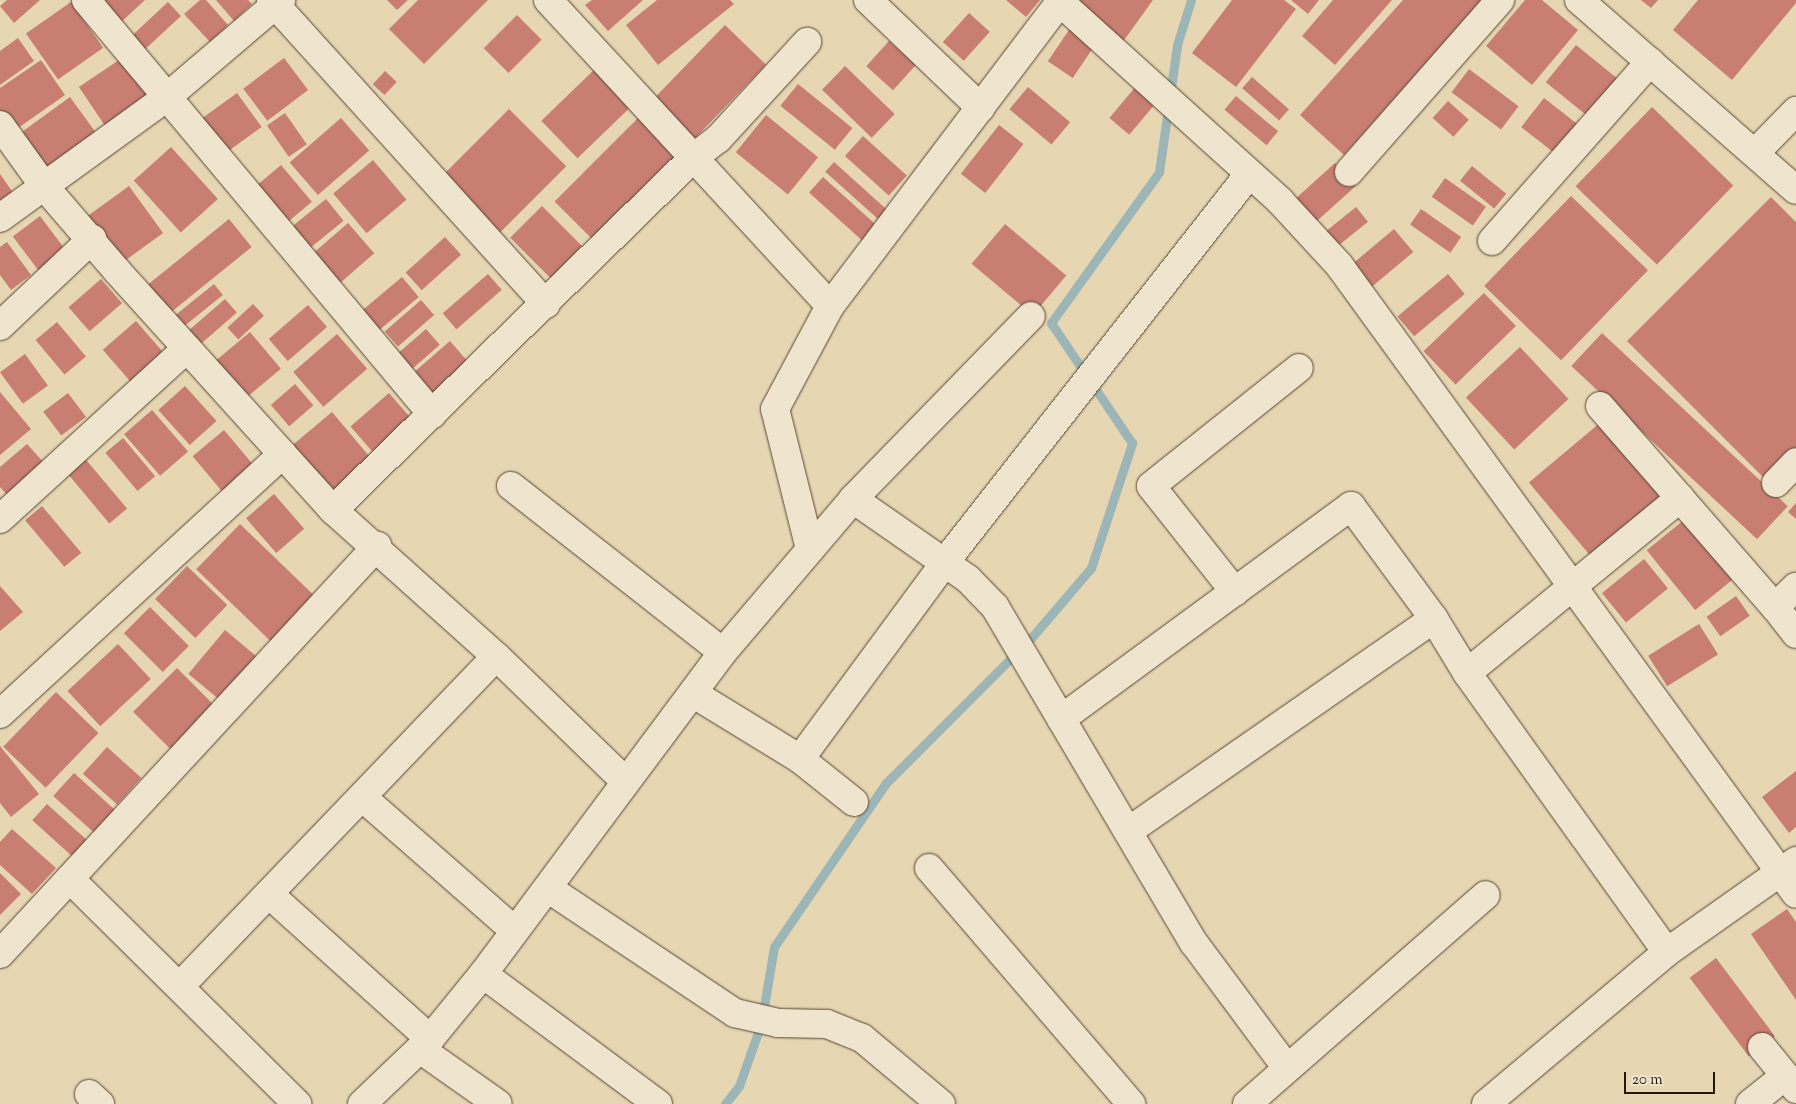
<!DOCTYPE html>
<style>
body{margin:0}
#map{position:relative;width:1796px;height:1104px;overflow:hidden;background:#e6d6b2;font-family:"Sorts Mill Goudy",serif}
div>[style]{position:absolute}
[style*='--x']{left:calc(var(--x)*1px);top:calc(var(--y)*1px);width:calc(var(--w)*1px);rotate:calc(var(--a)*1deg)}
.stream>*{height:9px;margin:-4.5px;padding:0 4.5px;transform-origin:4.5px;border-radius:4.5px;background:#9cb6b8}
.building>*{inset:0;background:#c97e72;transform-origin:0 0}
.roads{filter:drop-shadow(0 0 1px #554635) drop-shadow(0 0 1px #554635)}
.minor>*{height:28px;margin:-14px;padding:0 14px;transform-origin:14px;border-radius:14px;background:#efe4cd}
span{translate:-50% -50%;white-space:nowrap;text-align:center;line-height:1.15;-webkit-text-stroke:4px #efe4cd;paint-order:stroke}
.scale{position:absolute;left:1624px;top:1072px;width:91px;height:22px;box-sizing:border-box;border:2px solid #25160b;border-top:0;padding-left:6px;font-size:15px;line-height:18px;white-space:nowrap;color:#25160b;-webkit-text-stroke:4px #efe4cd;paint-order:stroke}
</style>
<div id="map">
<div class="stream">
<i style="--x:725;--y:1104;--w:23;--a:-52"></i>
<i style="--x:739;--y:1086;--w:66;--a:-70.5"></i>
<i style="--x:761;--y:1024;--w:78;--a:-80.4"></i>
<i style="--x:774;--y:947;--w:199;--a:-55.7"></i>
<i style="--x:886;--y:783;--w:206;--a:-45"></i>
<i style="--x:1032;--y:637;--w:91;--a:-49.5"></i>
<i style="--x:1091;--y:568;--w:132;--a:-71.8"></i>
<i style="--x:1132;--y:443;--w:145;--a:-124"></i>
<i style="--x:1051;--y:323;--w:186;--a:-54.4"></i>
<i style="--x:1159;--y:172;--w:128;--a:-81.9"></i>
<i style="--x:1177;--y:45;--w:47;--a:-72.7"></i>
</div>
<div class="building">
<i style="clip-path:polygon(7px 0,40px 0,14px 23px,0 6px)"></i>
<i style="clip-path:polygon(99px 0,145px 0,120px 23px)"></i>
<i style="clip-path:polygon(200px 0,206px 0,228px 25px,210px 42px,184px 14px)"></i>
<i style="clip-path:polygon(216px 0,248px 0,252px 4px,234px 21px)"></i>
<i style="clip-path:polygon(387px 0,408px 0,397px 10px)"></i>
<i style="clip-path:polygon(418px 0,488px 0,424px 64px,389px 29px)"></i>
<i style="clip-path:polygon(592px 0,643px 0,608px 31px,585px 5px)"></i>
<i style="clip-path:polygon(657px 0,730px 0,734px 4px,658px 65px,626px 25px)"></i>
<i style="clip-path:polygon(1006px 0,1040px 0,1026px 17px)"></i>
<i style="clip-path:polygon(1073px 0,1153px 0,1122px 43px)"></i>
<i style="clip-path:polygon(1232px 0,1284px 0,1296px 9px,1236px 87px,1192px 53px)"></i>
<i style="clip-path:polygon(1291px 0,1319px 0,1308px 14px)"></i>
<i style="clip-path:polygon(1333px 0,1392px 0,1335px 65px,1302px 36px)"></i>
<i style="clip-path:polygon(1403px 0,1483px 0,1344px 155px,1300px 115px)"></i>
<i style="clip-path:polygon(1525px 0,1542px 0,1578px 30px,1532px 85px,1486px 46px)"></i>
<i style="clip-path:polygon(1641px 0,1658px 0,1651px 8px)"></i>
<i style="clip-path:polygon(1698px 0,1796px 0,1796px 3px,1732px 80px,1673px 30px)"></i>
<i style="left:71px;top:2px;width:56px;height:55px;rotate:55deg"></i>
<i style="left:168px;top:2px;width:19px;height:52px;rotate:47deg"></i>
<i style="left:969px;top:13px;width:28px;height:39px;rotate:42deg"></i>
<i style="left:517px;top:15px;width:35px;height:47px;rotate:45deg"></i>
<i style="left:1073px;top:24px;width:30px;height:45px;rotate:34deg"></i>
<i style="left:725px;top:25px;width:57px;height:112px;rotate:44deg"></i>
<i style="clip-path:polygon(18px 38px,34px 61px,0 85px,0 51px)"></i>
<i style="left:889px;top:41px;width:36px;height:34px;rotate:42deg"></i>
<i style="left:1576px;top:45px;width:54px;height:48px;rotate:39deg"></i>
<i style="left:122px;top:58px;width:50px;height:52px;rotate:56deg"></i>
<i style="left:284px;top:58px;width:40px;height:51px;rotate:53deg"></i>
<i style="clip-path:polygon(41px 60px,65px 95px,11px 133px,0 118px,0 88px)"></i>
<i style="left:845px;top:66px;width:69px;height:33px;rotate:44deg"></i>
<i style="left:596px;top:68px;width:52px;height:76px;rotate:46deg"></i>
<i style="left:1469px;top:69px;width:62px;height:29px;rotate:37deg"></i>
<i style="left:385px;top:71px;width:16px;height:18px;rotate:43deg"></i>
<i style="left:1252px;top:77px;width:49px;height:15px;rotate:41deg"></i>
<i style="left:798px;top:84px;width:70px;height:28px;rotate:39deg"></i>
<i style="left:1137px;top:85px;width:26px;height:43px;rotate:40deg"></i>
<i style="left:1028px;top:87px;width:55px;height:29px;rotate:40deg"></i>
<i style="left:237px;top:93px;width:42px;height:52px;rotate:54deg"></i>
<i style="left:1236px;top:96px;width:55px;height:18px;rotate:40deg"></i>
<i style="left:70px;top:97px;width:52px;height:62px;rotate:54deg"></i>
<i style="left:1544px;top:98px;width:44px;height:37px;rotate:38deg"></i>
<i style="left:1448px;top:101px;width:28px;height:23px;rotate:42deg"></i>
<i style="left:1652px;top:107px;width:113px;height:110px;rotate:44deg"></i>
<i style="left:509px;top:109px;width:81px;height:99px;rotate:45deg"></i>
<i style="left:285px;top:113px;width:38px;height:22px;rotate:55deg"></i>
<i style="left:766px;top:115px;width:67px;height:48px;rotate:39deg"></i>
<i style="left:341px;top:118px;width:43px;height:68px;rotate:49deg"></i>
<i style="left:638px;top:118px;width:59px;height:118px;rotate:45deg"></i>
<i style="left:999px;top:125px;width:31px;height:62px;rotate:38deg"></i>
<i style="left:863px;top:136px;width:59px;height:27px;rotate:42deg"></i>
<i style="left:171px;top:147px;width:70px;height:50px;rotate:48deg"></i>
<i style="left:373px;top:160px;width:52px;height:52px;rotate:50deg"></i>
<i style="left:834px;top:162px;width:72px;height:13px;rotate:42deg"></i>
<i style="left:1335px;top:163px;width:31px;height:60px;rotate:48deg"></i>
<i style="left:281px;top:165px;width:48px;height:40px;rotate:50deg"></i>
<i style="left:1472px;top:166px;width:44px;height:19px;rotate:39deg"></i>
<i style="clip-path:polygon(0 174px,14px 194px,0 204px)"></i>
<i style="left:823px;top:177px;width:72px;height:21px;rotate:42deg"></i>
<i style="left:1445px;top:178px;width:50px;height:23px;rotate:35deg"></i>
<i style="left:129px;top:186px;width:58px;height:57px;rotate:54deg"></i>
<i style="left:1571px;top:196px;width:107px;height:125px;rotate:44deg"></i>
<i style="clip-path:polygon(1771px 197px,1796px 222px,1796px 452px,1767px 481px,1627px 341px)"></i>
<i style="left:326px;top:199px;width:28px;height:54px;rotate:51deg"></i>
<i style="left:542px;top:206px;width:69px;height:45px;rotate:45deg"></i>
<i style="left:1356px;top:207px;width:19px;height:45px;rotate:51deg"></i>
<i style="left:1421px;top:209px;width:49px;height:19px;rotate:35deg"></i>
<i style="left:40px;top:216px;width:44px;height:34px;rotate:53deg"></i>
<i style="left:229px;top:219px;width:36px;height:109px;rotate:51deg"></i>
<i style="left:348px;top:223px;width:40px;height:56px;rotate:49deg"></i>
<i style="left:1005px;top:224px;width:80px;height:52px;rotate:40deg"></i>
<i style="left:1394px;top:229px;width:30px;height:61px;rotate:50deg"></i>
<i style="left:445px;top:237px;width:24px;height:53px;rotate:48deg"></i>
<i style="clip-path:polygon(7px 242px,31px 275px,11px 290px,0 275px,0 247px)"></i>
<i style="left:488px;top:274px;width:21px;height:60px;rotate:49deg"></i>
<i style="left:1448px;top:274px;width:26px;height:66px;rotate:50deg"></i>
<i style="left:402px;top:277px;width:26px;height:56px;rotate:50deg"></i>
<i style="left:101px;top:279px;width:32px;height:43px;rotate:49deg"></i>
<i style="left:214px;top:284px;width:14px;height:53px;rotate:51deg"></i>
<i style="left:1484px;top:293px;width:46px;height:84px;rotate:46deg"></i>
<i style="left:225px;top:299px;width:18px;height:55px;rotate:49deg"></i>
<i style="left:421px;top:300px;width:20px;height:48px;rotate:49deg"></i>
<i style="left:253px;top:304px;width:16px;height:35px;rotate:47deg"></i>
<i style="left:308px;top:305px;width:29px;height:52px;rotate:49deg"></i>
<i style="left:136px;top:321px;width:49px;height:44px;rotate:49deg"></i>
<i style="left:57px;top:322px;width:45px;height:28px;rotate:50deg"></i>
<i style="left:426px;top:329px;width:21px;height:44px;rotate:49deg"></i>
<i style="left:250px;top:332px;width:48px;height:48px;rotate:50deg"></i>
<i style="left:1602px;top:333px;width:254px;height:45px;rotate:43deg"></i>
<i style="left:337px;top:334px;width:46px;height:58px;rotate:49deg"></i>
<i style="left:450px;top:341px;width:38px;height:53px;rotate:49deg"></i>
<i style="left:1520px;top:347px;width:71px;height:74px;rotate:47deg"></i>
<i style="left:25px;top:354px;width:39px;height:31px;rotate:54deg"></i>
<i style="left:295px;top:384px;width:28px;height:32px;rotate:49deg"></i>
<i style="left:185px;top:386px;width:47px;height:36px;rotate:48deg"></i>
<i style="clip-path:polygon(0 392px,31px 429px,0 455px)"></i>
<i style="left:68px;top:393px;width:30px;height:31px;rotate:53deg"></i>
<i style="left:389px;top:393px;width:33px;height:51px;rotate:49deg"></i>
<i style="left:152px;top:410px;width:55px;height:37px;rotate:49deg"></i>
<i style="left:332px;top:412px;width:69px;height:58px;rotate:50deg"></i>
<i style="left:1607px;top:417px;width:96px;height:102px;rotate:50deg"></i>
<i style="left:224px;top:430px;width:48px;height:41px;rotate:50deg"></i>
<i style="left:123px;top:438px;width:50px;height:23px;rotate:50deg"></i>
<i style="clip-path:polygon(27px 444px,45px 464px,8px 496px,0 487px,0 467px)"></i>
<i style="left:82px;top:455px;width:70px;height:23px;rotate:50deg"></i>
<i style="left:274px;top:494px;width:46px;height:37px;rotate:49deg"></i>
<i style="clip-path:polygon(1796px 503px,1796px 519px,1788px 512px)"></i>
<i style="left:42px;top:506px;width:61px;height:22px;rotate:50deg"></i>
<i style="left:1684px;top:520px;width:77px;height:48px;rotate:51deg"></i>
<i style="left:240px;top:524px;width:107px;height:63px;rotate:44deg"></i>
<i style="left:1644px;top:559px;width:38px;height:54px;rotate:51deg"></i>
<i style="left:187px;top:566px;width:56px;height:46px;rotate:44deg"></i>
<i style="clip-path:polygon(0 586px,23px 612px,0 631px)"></i>
<i style="left:1736px;top:596px;width:24px;height:36px;rotate:55deg"></i>
<i style="left:150px;top:607px;width:55px;height:37px;rotate:45deg"></i>
<i style="left:1699px;top:624px;width:36px;height:60px;rotate:58deg"></i>
<i style="left:225px;top:630px;width:45px;height:57px;rotate:40deg"></i>
<i style="left:118px;top:644px;width:48px;height:69px;rotate:47deg"></i>
<i style="left:177px;top:668px;width:61px;height:62px;rotate:45deg"></i>
<i style="left:56px;top:692px;width:59px;height:76px;rotate:44deg"></i>
<i style="clip-path:polygon(0 746px,39px 794px,11px 817px,0 803px)"></i>
<i style="left:107px;top:747px;width:46px;height:36px;rotate:42deg"></i>
<i style="clip-path:polygon(1796px 771px,1796px 827px,1789px 833px,1762px 797px)"></i>
<i style="left:74px;top:773px;width:55px;height:31px;rotate:42deg"></i>
<i style="left:47px;top:804px;width:54px;height:22px;rotate:42deg"></i>
<i style="clip-path:polygon(12px 829px,56px 868px,32px 894px,0 865px,0 842px)"></i>
<i style="clip-path:polygon(0 873px,21px 894px,0 915px)"></i>
<i style="clip-path:polygon(1787px 909px,1796px 922px,1796px 1000px,1751px 934px)"></i>
<i style="left:1716px;top:958px;width:98px;height:33px;rotate:53deg"></i>
</div>
<div class="roads">
<div class="minor">
<i style="--x:86;--y:0;--w:540;--a:50.11"></i>
<i style="--x:271;--y:0;--w:410;--a:47.9"></i>
<i style="--x:548;--y:0;--w:416;--a:47.3"></i>
<i style="--x:830;--y:306;--w:381;--a:-52.9"></i>
<i style="--x:1060;--y:2;--w:297;--a:42.1"></i>
<i style="--x:1280;--y:201;--w:87;--a:47.3"></i>
<i style="--x:1339;--y:265;--w:777;--a:54"></i>
<i style="--x:868;--y:0;--w:156;--a:43.7"></i>
<i style="--x:1579;--y:0;--w:288;--a:41.2"></i>
<i style="--x:0;--y:125;--w:75;--a:54.2"></i>
<i style="--x:44;--y:186;--w:113;--a:49.3"></i>
<i style="--x:118;--y:272;--w:321;--a:47.9"></i>
<i style="--x:333;--y:510;--w:219;--a:41.9"></i>
<i style="--x:496;--y:656;--w:178;--a:44.1"></i>
<i style="--x:1755;--y:153;--w:59;--a:-45.7"></i>
<i style="--x:1349;--y:172;--w:229;--a:-48.7"></i>
<i style="--x:0;--y:218;--w:206;--a:-35.9"></i>
<i style="--x:167;--y:97;--w:150;--a:-40.4"></i>
<i style="--x:1492;--y:241;--w:239;--a:-48.6"></i>
<i style="--x:0;--y:326;--w:127;--a:-43.4"></i>
<i style="--x:1600;--y:406;--w:267;--a:49"></i>
<i style="--x:1775;--y:607;--w:29;--a:-44"></i>
<i style="--x:1776;--y:483;--w:29;--a:-46"></i>
<i style="--x:511;--y:486;--w:269;--a:38.1"></i>
<i style="--x:853;--y:499;--w:140;--a:34.8"></i>
<i style="--x:968;--y:579;--w:39;--a:46"></i>
<i style="--x:995;--y:607;--w:391;--a:59.4"></i>
<i style="--x:1194;--y:943;--w:154;--a:53.4"></i>
<i style="--x:333;--y:510;--w:502;--a:-44.35"></i>
<i style="--x:692;--y:159;--w:33;--a:-38"></i>
<i style="--x:718;--y:139;--w:132;--a:-47.5"></i>
<i style="--x:0;--y:519;--w:253;--a:-42.4"></i>
<i style="--x:810;--y:549;--w:144;--a:-104"></i>
<i style="--x:775;--y:409;--w:117;--a:-61.9"></i>
<i style="--x:1235;--y:592;--w:135;--a:-128.4"></i>
<i style="--x:1151;--y:486;--w:189;--a:-38.6"></i>
<i style="--x:1775;--y:607;--w:34;--a:52"></i>
<i style="--x:1467;--y:673;--w:343;--a:54.4"></i>
<i style="--x:694;--y:694;--w:124;--a:31.5"></i>
<i style="--x:0;--y:714;--w:384;--a:-42.6"></i>
<i style="--x:1061;--y:719;--w:360;--a:-36.3"></i>
<i style="--x:1351;--y:506;--w:140;--a:53.7"></i>
<i style="--x:1434;--y:619;--w:63;--a:58.6"></i>
<i style="--x:1467;--y:673;--w:276;--a:-39.4"></i>
<i style="--x:362;--y:797;--w:203;--a:41.2"></i>
<i style="--x:854;--y:802;--w:69;--a:-141.5"></i>
<i style="--x:800;--y:759;--w:245;--a:-53.6"></i>
<i style="--x:945;--y:562;--w:491;--a:-51.9"></i>
<i style="--x:1130;--y:830;--w:370;--a:-34.8"></i>
<i style="--x:929;--y:868;--w:311;--a:49.4"></i>
<i style="--x:70;--y:879;--w:320;--a:44.7"></i>
<i style="--x:549;--y:889;--w:224;--a:33.7"></i>
<i style="--x:735;--y:1013;--w:44;--a:13.1"></i>
<i style="--x:778;--y:1023;--w:49;--a:1.2"></i>
<i style="--x:827;--y:1024;--w:38;--a:22"></i>
<i style="--x:862;--y:1038;--w:103;--a:39.9"></i>
<i style="--x:269;--y:894;--w:217;--a:42"></i>
<i style="--x:0;--y:954;--w:556;--a:-47.26"></i>
<i style="--x:483;--y:974;--w:218;--a:36.6"></i>
<i style="--x:181;--y:985;--w:455;--a:-46.2"></i>
<i style="--x:1762;--y:1047;--w:54;--a:51"></i>
<i style="--x:420;--y:1049;--w:95;--a:35.2"></i>
<i style="--x:89;--y:1094;--w:15;--a:42"></i>
<i style="--x:362;--y:1104;--w:94;--a:-43.7"></i>
<i style="--x:430;--y:1039;--w:84;--a:-50.8"></i>
<i style="--x:483;--y:974;--w:402;--a:-53.3"></i>
<i style="--x:723;--y:652;--w:201;--a:-49.6"></i>
<i style="--x:853;--y:499;--w:255;--a:-45.8"></i>
<i style="--x:1247;--y:1104;--w:317;--a:-41.2"></i>
<i style="--x:1486;--y:1104;--w:236;--a:-40"></i>
<i style="--x:1667;--y:952;--w:158;--a:-35.2"></i>
<i style="--x:1750;--y:1104;--w:45;--a:-38.7"></i>
</div>
</div>
<div class="scale">20 m</div>
</div>
